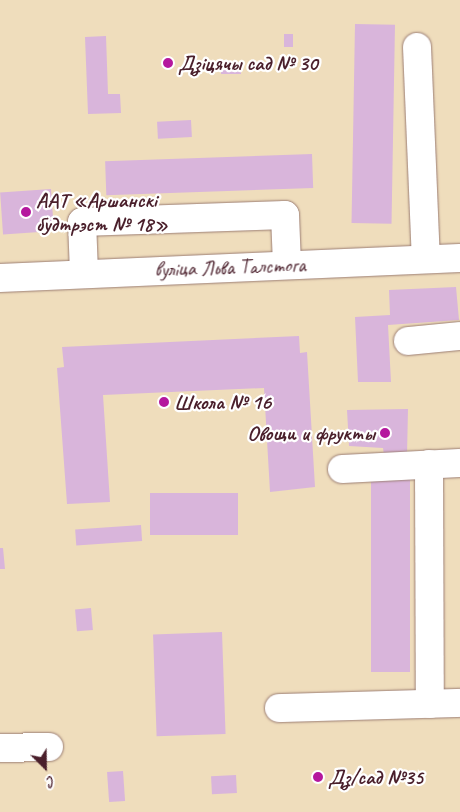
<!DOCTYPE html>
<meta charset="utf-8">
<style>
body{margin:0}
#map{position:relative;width:460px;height:812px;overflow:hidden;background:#efddbc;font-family:Caveat,sans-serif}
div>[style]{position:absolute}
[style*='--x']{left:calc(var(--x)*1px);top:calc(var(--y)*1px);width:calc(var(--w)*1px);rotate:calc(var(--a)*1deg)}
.building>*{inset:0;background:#d9b5db;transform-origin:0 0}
.roads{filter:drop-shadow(0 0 1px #9c7e74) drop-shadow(0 0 1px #9c7e74)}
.minor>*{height:28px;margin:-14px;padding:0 14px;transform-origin:14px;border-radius:14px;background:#fff}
.dots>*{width:14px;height:14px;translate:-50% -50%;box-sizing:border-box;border:2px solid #fff;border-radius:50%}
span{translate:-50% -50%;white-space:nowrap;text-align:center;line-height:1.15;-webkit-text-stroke:4.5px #fff;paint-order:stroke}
.poi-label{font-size:21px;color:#4a1f2b;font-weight:700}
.left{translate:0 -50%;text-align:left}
.right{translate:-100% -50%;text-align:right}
.street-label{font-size:21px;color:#4a1f2b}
.north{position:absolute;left:20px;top:742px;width:50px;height:50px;-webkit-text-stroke:4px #fff;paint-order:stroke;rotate:157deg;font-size:14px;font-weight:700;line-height:20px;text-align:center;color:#4a1f2b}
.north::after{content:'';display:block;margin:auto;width:18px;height:22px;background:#4a1f2b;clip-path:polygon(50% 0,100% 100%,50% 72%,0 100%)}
</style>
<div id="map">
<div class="building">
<i style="left:355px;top:24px;width:40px;height:199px;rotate:1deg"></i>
<i style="left:284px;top:34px;width:9px;height:13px"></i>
<i style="clip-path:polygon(106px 36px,108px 94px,120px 94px,121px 113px,88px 114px,85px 37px)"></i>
<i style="left:241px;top:62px;width:12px;height:20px;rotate:90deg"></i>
<i style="left:191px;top:120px;width:17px;height:34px;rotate:87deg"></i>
<i style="left:312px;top:154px;width:34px;height:207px;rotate:88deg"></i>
<i style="left:51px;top:189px;width:42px;height:51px;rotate:86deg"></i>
<i style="clip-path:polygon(456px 287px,459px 320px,388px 325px,391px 382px,358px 382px,355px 317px,390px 315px,389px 290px)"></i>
<i style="clip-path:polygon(299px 336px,300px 353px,307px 352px,315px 487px,270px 492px,264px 388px,103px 395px,110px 502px,67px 504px,57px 368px,64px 367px,62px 347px)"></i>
<i style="clip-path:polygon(408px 409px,407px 455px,384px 455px,383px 448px,349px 446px,347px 410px)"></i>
<i style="left:410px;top:479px;width:193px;height:39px;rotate:90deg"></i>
<i style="left:238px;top:493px;width:42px;height:88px;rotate:90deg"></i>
<i style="left:141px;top:525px;width:16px;height:66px;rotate:86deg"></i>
<i style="clip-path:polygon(0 548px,3px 548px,5px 569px,0 569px)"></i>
<i style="left:91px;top:608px;width:22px;height:16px;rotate:85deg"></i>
<i style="left:222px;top:632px;width:102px;height:69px;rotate:88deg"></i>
<i style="left:123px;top:771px;width:30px;height:16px;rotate:86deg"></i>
<i style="left:236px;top:775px;width:18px;height:25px;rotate:87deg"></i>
</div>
<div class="roads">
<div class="minor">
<i style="--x:417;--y:47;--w:212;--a:87.6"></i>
<i style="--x:84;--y:273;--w:51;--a:-92.2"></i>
<i style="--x:82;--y:222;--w:203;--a:-2"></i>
<i style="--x:285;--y:215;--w:50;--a:87.7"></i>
<i style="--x:0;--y:278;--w:460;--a:-2.5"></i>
<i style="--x:408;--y:341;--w:52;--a:-5.5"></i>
<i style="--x:429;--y:464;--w:240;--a:89.8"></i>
<i style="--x:342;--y:469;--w:118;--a:-2.9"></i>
<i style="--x:279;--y:708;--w:181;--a:-1.6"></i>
<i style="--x:0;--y:748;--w:49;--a:-1.2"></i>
</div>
</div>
<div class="dots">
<i style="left:168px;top:63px;background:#b5179e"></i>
<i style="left:26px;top:212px;background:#b5179e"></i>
<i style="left:164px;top:402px;background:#b5179e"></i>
<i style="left:385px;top:433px;background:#b5179e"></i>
<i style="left:318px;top:777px;background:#b5179e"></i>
</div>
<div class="poi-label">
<span class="left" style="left:178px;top:63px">Дзіцячы сад № 30</span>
<span class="left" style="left:36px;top:212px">ААТ «Аршанскі<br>будтрэст № 18»</span>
<span class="left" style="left:174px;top:402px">Школа № 16</span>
<span class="right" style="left:375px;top:433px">Овощи и фрукты</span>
<span class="left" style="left:328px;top:777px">Дз/сад №35</span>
</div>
<div class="street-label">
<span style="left:230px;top:267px;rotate:-2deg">вуліца Льва Талстога</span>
</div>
<div class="north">С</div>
</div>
